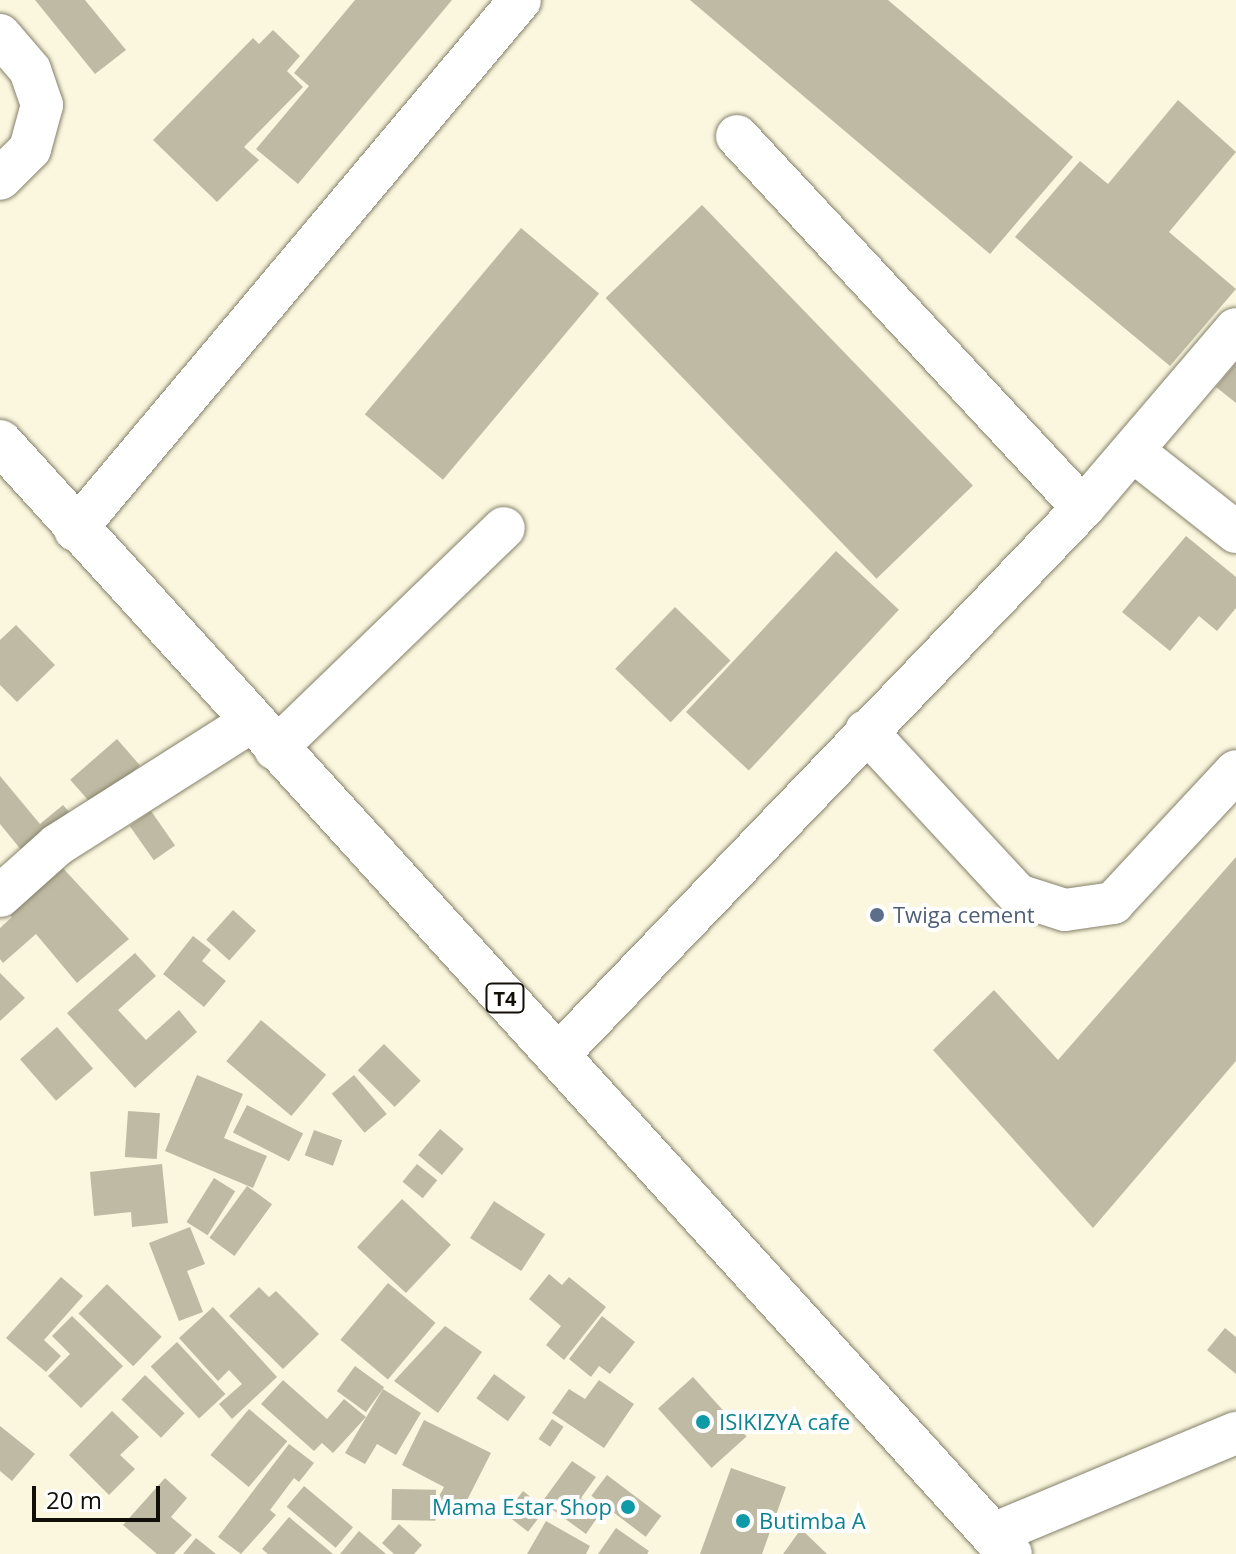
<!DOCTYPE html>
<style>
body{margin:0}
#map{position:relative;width:1236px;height:1554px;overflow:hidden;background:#fbf7df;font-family:"Open Sans",sans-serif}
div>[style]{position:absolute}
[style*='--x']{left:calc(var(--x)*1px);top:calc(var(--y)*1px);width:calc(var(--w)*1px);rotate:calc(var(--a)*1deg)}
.building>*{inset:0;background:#bebaa3;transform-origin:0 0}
.roads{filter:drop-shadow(0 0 2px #84806a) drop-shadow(0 0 2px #84806a)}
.minor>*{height:42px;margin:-21px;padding:0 21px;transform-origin:21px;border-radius:21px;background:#fff}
.highway>*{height:44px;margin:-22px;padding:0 22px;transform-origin:22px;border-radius:22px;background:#fff}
.dots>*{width:22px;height:22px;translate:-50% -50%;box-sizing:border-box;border:4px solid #fff;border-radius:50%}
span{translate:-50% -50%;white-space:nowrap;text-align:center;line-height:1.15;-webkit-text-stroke:8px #fff;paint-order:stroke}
.shield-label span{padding:2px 6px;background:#fff;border:2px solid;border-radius:6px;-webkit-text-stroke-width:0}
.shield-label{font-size:20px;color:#110f07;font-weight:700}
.service-label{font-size:22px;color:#4e5e75}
.left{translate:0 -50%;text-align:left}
.culture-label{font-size:22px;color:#0d838f}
.right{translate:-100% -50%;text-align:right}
.scale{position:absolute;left:32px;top:1486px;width:128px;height:36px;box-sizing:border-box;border:4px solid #110f07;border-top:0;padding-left:10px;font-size:24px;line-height:28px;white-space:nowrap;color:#110f07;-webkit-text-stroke:6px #fff;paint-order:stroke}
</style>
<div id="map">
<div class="building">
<i style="clip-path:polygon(35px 0,85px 0,126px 50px,95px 74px)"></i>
<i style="clip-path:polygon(355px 0,452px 0,298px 184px,256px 149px,309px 86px,294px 73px)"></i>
<i style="clip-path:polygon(690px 0,888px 0,1073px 157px,990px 254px)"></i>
<i style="clip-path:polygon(273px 30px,300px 56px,287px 71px,303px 87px,244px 147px,259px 160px,217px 202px,153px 140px,253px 38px,259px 44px)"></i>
<i style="clip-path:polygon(1178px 100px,1236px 152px,1169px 232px,1236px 289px,1170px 366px,1015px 237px,1080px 161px,1108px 184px)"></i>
<i style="left:702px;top:205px;width:390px;height:134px;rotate:46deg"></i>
<i style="left:521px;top:228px;width:102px;height:243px;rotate:40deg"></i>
<i style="clip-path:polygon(1236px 363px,1236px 403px,1216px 387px)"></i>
<i style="clip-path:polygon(1186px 536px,1236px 577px,1236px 608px,1217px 631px,1199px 616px,1170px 651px,1122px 612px)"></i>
<i style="left:836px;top:551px;width:86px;height:220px;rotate:43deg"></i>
<i style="left:675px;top:607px;width:77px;height:86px;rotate:44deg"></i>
<i style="clip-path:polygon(16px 625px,55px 665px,17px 702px,0 685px,0 640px)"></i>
<i style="left:117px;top:739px;width:35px;height:62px;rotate:49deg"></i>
<i style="clip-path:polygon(0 776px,40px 824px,63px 805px,79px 823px,27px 857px,0 824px)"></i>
<i style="left:151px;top:811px;width:42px;height:26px;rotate:55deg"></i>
<i style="clip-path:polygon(1236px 857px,1236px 1061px,1093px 1228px,933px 1050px,994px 990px,1058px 1060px)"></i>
<i style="clip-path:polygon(59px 864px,129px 939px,77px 983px,36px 934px,3px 963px,0 959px,0 928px,12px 917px,5px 910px)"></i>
<i style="left:233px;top:910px;width:31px;height:40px;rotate:42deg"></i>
<i style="clip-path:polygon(193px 936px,211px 950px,202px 961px,226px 981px,204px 1007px,163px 974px)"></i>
<i style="clip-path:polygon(135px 953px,156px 976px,118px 1010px,146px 1040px,179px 1010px,197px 1032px,135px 1088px,67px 1013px)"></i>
<i style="clip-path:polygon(0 973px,25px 998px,0 1021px)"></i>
<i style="left:261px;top:1020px;width:85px;height:54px;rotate:40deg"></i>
<i style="left:57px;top:1027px;width:55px;height:49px;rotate:49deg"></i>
<i style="left:384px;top:1044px;width:52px;height:37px;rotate:45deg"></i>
<i style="clip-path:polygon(197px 1075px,243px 1094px,224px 1138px,267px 1156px,253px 1188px,165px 1151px)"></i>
<i style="left:354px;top:1075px;width:51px;height:29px;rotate:50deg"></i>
<i style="left:247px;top:1105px;width:63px;height:31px;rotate:27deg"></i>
<i style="left:128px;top:1111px;width:32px;height:46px;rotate:4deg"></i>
<i style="left:440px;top:1129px;width:31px;height:34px;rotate:40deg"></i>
<i style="left:314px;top:1130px;width:30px;height:27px;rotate:20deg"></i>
<i style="clip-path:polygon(162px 1164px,168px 1223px,132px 1227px,131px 1212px,94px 1216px,90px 1172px)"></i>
<i style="left:417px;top:1164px;width:26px;height:23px;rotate:39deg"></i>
<i style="left:214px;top:1178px;width:25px;height:52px;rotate:32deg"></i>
<i style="left:247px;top:1186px;width:31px;height:64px;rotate:36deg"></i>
<i style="left:402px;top:1199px;width:67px;height:66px;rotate:43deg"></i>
<i style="left:494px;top:1201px;width:61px;height:44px;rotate:33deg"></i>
<i style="clip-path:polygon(190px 1227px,205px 1264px,187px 1271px,203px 1312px,179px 1321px,149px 1243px)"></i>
<i style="clip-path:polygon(549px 1274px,562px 1285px,569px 1277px,606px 1307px,564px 1360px,546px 1345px,561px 1326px,529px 1299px)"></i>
<i style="clip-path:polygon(61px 1277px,83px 1296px,44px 1340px,61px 1356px,46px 1372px,6px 1338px)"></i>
<i style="left:388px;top:1283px;width:62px;height:74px;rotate:40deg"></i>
<i style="left:107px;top:1284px;width:76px;height:41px;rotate:44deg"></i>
<i style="clip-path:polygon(259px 1287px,269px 1297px,276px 1291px,319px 1334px,283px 1369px,229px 1316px)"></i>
<i style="clip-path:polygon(213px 1307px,277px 1377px,232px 1419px,219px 1404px,242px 1384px,229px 1370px,218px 1381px,179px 1338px)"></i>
<i style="clip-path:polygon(72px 1316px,123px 1366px,81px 1408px,48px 1376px,70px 1354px,52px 1336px)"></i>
<i style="clip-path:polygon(602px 1316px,635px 1342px,610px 1374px,599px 1366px,591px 1377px,569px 1359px)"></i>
<i style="clip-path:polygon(445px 1326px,482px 1352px,438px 1413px,394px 1381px)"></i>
<i style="clip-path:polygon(1225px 1328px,1236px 1337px,1236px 1374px,1207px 1350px)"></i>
<i style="left:177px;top:1342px;width:71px;height:36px;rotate:47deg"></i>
<i style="left:355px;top:1366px;width:36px;height:31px;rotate:36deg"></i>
<i style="left:494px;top:1374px;width:39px;height:30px;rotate:36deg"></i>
<i style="left:145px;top:1375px;width:55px;height:34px;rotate:44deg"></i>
<i style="left:693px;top:1377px;width:80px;height:47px;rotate:48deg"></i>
<i style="clip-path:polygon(283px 1380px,327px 1419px,344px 1399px,366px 1417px,333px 1453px,322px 1443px,314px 1451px,261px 1404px)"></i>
<i style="clip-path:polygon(599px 1380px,634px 1404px,604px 1448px,552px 1413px,569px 1389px,585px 1399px)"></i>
<i style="clip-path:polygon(383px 1389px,421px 1413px,396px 1455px,377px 1444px,365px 1464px,345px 1453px)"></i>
<i style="left:249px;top:1409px;width:50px;height:60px;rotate:40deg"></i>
<i style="clip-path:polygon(112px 1411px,139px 1437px,120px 1455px,135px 1469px,109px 1495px,69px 1455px)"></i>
<i style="left:552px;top:1419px;width:14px;height:24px;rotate:34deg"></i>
<i style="clip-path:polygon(424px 1420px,491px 1453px,461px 1512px,437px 1500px,444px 1487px,402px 1465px)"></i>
<i style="clip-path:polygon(0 1426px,35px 1454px,12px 1481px,0 1471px)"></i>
<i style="clip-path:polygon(289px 1444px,314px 1463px,299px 1482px,294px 1478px,270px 1510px,276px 1515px,241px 1554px,218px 1537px)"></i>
<i style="clip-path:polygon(572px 1461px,596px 1477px,581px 1498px,601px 1512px,586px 1534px,542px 1502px)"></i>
<i style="clip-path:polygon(731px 1468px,786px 1487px,762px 1554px,700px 1554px)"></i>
<i style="left:607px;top:1475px;width:68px;height:26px;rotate:37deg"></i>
<i style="clip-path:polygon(165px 1478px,187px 1498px,171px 1517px,192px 1535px,174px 1554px,157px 1554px,123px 1525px)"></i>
<i style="left:304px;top:1486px;width:64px;height:27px;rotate:40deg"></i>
<i style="left:392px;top:1489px;width:44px;height:31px;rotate:1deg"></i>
<i style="left:523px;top:1491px;width:29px;height:29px;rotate:38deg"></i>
<i style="clip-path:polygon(289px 1517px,333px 1554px,268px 1554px,262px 1549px)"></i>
<i style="clip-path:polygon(546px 1521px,590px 1546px,586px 1554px,527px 1554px)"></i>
<i style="clip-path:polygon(399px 1524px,422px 1545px,414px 1554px,394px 1554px,382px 1543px)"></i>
<i style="clip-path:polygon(616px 1528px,649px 1551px,647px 1554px,598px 1554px)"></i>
<i style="clip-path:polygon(801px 1529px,827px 1554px,783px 1554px)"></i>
<i style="clip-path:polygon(359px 1531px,386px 1554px,340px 1554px)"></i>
<i style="clip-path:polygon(196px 1538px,216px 1554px,183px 1554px)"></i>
</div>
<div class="roads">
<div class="minor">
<i style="--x:0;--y:35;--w:46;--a:49.4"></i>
<i style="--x:30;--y:70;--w:37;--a:71"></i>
<i style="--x:42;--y:105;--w:46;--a:105.3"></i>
<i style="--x:30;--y:149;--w:42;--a:135"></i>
<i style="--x:1133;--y:451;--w:131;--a:38.2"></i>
<i style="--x:1083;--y:508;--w:235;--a:-49.5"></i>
<i style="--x:75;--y:530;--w:692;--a:-49.98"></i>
<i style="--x:866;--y:731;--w:224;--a:47.2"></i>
<i style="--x:1018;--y:895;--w:49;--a:17.7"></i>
<i style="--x:1065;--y:910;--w:49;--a:-8.3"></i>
<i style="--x:1113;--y:903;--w:180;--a:-47"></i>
<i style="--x:275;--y:749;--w:318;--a:-44"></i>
<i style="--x:0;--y:896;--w:76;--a:-41.8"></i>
<i style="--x:57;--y:845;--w:230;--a:-32.4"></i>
<i style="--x:558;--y:1055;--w:758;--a:-46.18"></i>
<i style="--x:1083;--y:508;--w:508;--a:-132.93"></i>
<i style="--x:993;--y:1534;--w:263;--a:-22.6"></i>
</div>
<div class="highway">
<i style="--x:0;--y:442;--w:1502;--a:47.75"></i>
</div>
</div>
<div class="dots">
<i style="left:877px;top:915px;background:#5c6f8a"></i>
<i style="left:703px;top:1422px;background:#0f9aa8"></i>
<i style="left:628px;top:1507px;background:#0f9aa8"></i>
<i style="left:743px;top:1521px;background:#0f9aa8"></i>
</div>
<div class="shield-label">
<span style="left:505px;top:998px">T4</span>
</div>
<div class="service-label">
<span class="left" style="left:893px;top:915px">Twiga cement</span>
</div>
<div class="culture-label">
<span class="left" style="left:719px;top:1422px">ISIKIZYA cafe</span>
<span class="right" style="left:612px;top:1507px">Mama Estar Shop</span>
<span class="left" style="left:759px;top:1521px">Butimba A</span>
</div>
<div class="scale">20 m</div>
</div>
